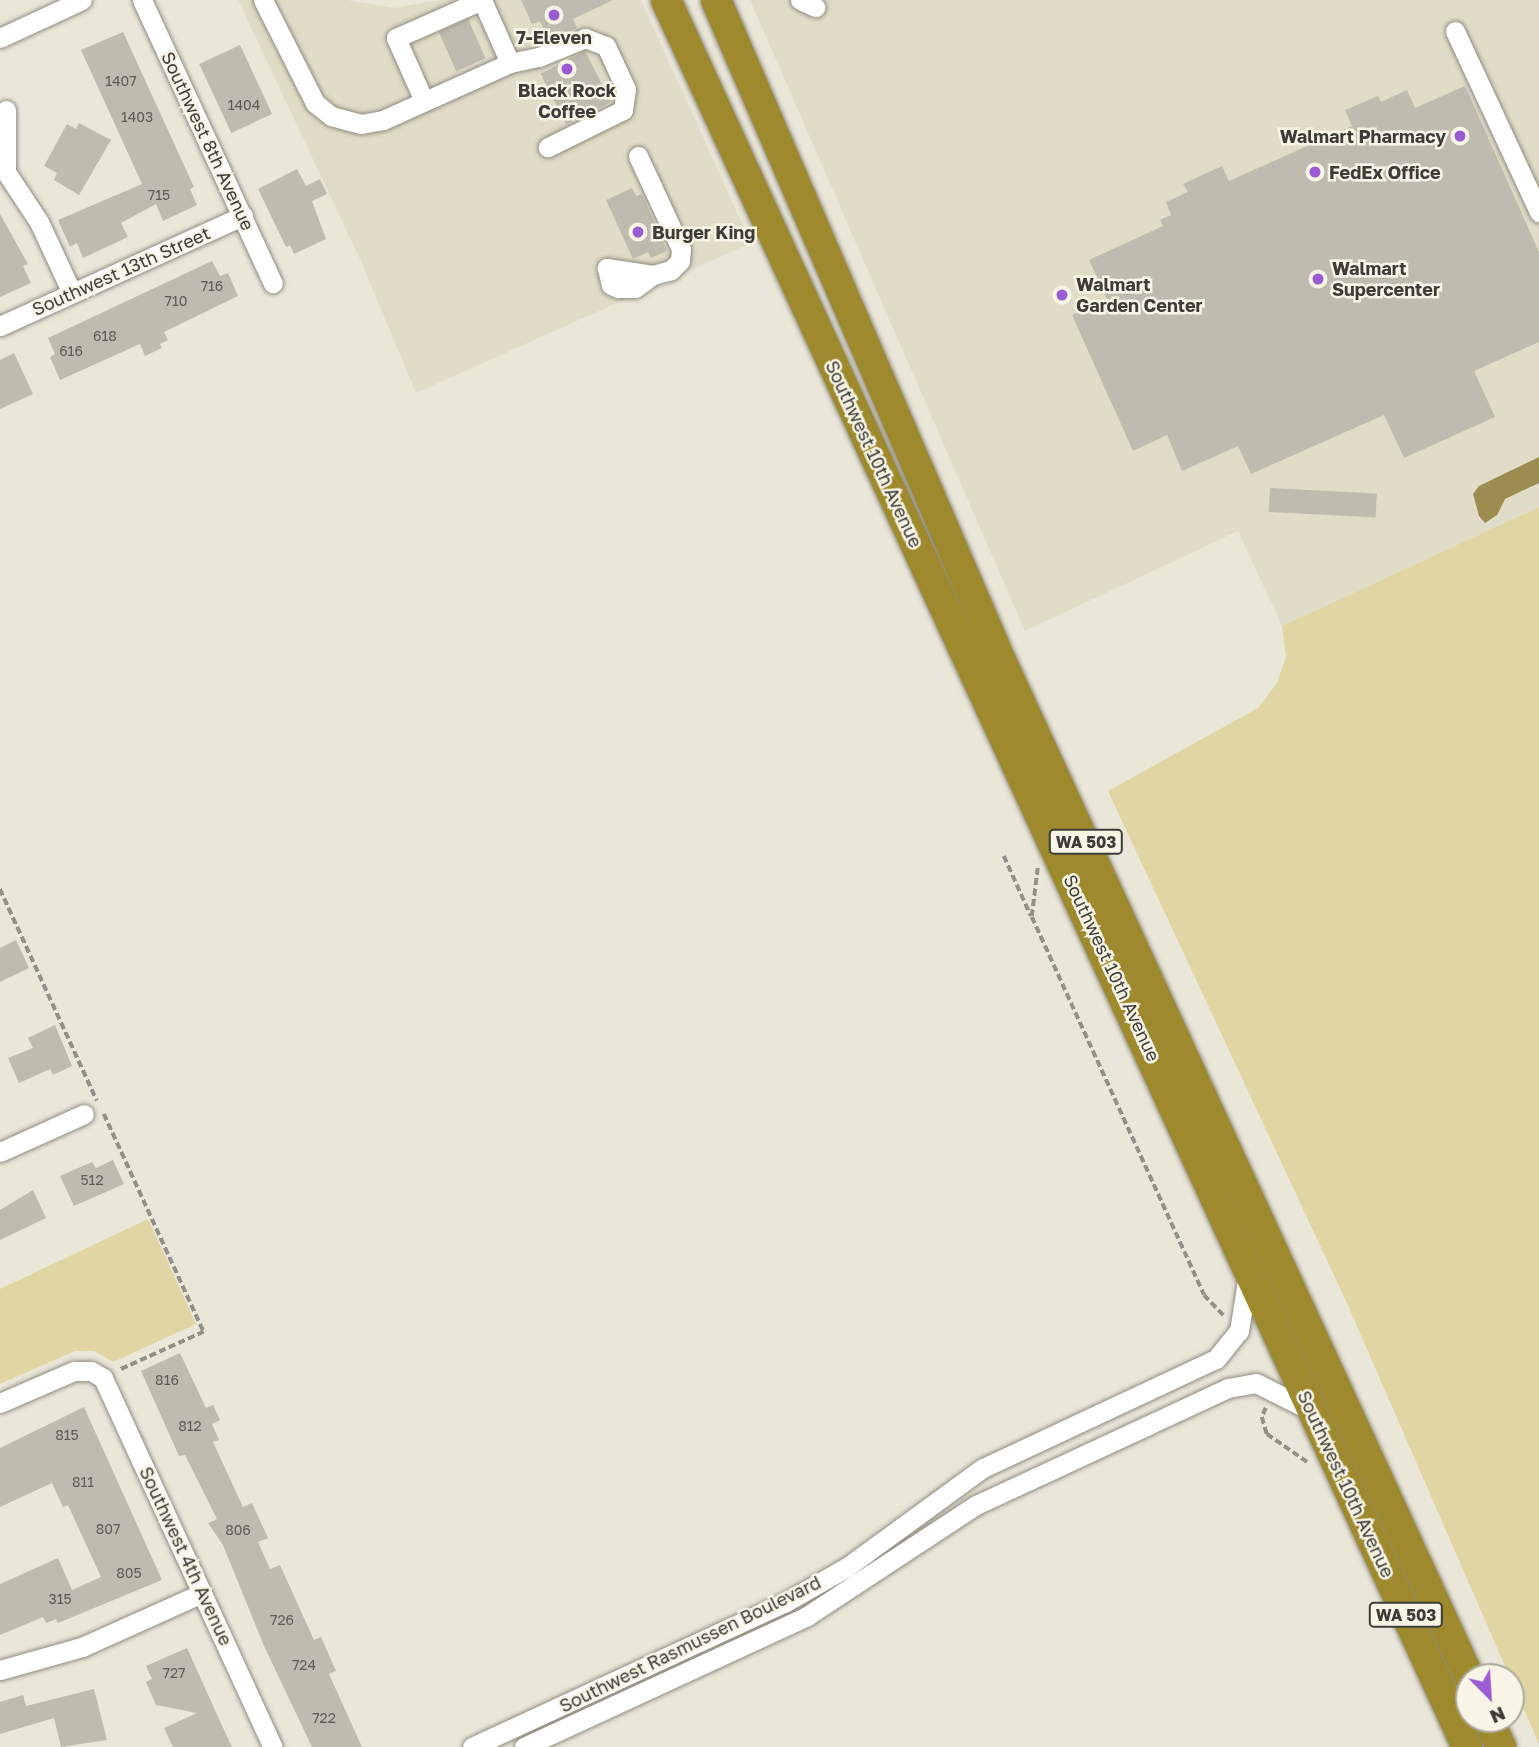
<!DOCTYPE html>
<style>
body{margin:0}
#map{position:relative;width:1539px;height:1747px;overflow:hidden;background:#eae7d9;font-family:"Golos Text",sans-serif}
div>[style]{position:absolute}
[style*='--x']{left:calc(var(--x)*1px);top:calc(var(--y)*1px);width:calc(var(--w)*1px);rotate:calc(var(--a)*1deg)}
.built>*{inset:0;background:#e1dcc7}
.green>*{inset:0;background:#e1d5a3}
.water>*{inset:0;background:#9b8c50}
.building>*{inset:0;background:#bfbcaf;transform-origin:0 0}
.path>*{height:3.5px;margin-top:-1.75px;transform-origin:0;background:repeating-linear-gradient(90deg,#939187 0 7px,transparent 0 10.5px)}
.roads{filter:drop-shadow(0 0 2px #908d80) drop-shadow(0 0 2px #908d80)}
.minor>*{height:19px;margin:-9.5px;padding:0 9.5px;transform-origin:9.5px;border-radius:9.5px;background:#fff}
.highway>*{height:30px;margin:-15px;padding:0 15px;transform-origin:15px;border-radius:15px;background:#9e892d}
.dots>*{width:19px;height:19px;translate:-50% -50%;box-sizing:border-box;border:4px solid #f8f4e6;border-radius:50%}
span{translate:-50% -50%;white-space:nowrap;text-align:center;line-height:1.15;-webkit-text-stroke:5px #f8f4e6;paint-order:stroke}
.number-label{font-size:14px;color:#5e5c54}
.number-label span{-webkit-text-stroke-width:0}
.shield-label span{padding:2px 5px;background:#f8f4e6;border:2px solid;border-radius:5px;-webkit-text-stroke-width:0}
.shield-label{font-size:16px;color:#3d3c36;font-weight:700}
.poi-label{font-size:18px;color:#3d3c36;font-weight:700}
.right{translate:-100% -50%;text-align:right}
.left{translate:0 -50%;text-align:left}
.street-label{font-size:18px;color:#3d3c36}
.north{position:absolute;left:1455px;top:1663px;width:70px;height:70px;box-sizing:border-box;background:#f8f4e6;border:2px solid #adaaa0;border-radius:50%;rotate:156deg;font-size:19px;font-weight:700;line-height:28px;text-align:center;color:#3d3c36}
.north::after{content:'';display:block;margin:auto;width:24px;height:32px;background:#9b5cd3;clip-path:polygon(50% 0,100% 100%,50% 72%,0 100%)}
</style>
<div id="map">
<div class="built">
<i style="clip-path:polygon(238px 0,347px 0,395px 8px,439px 0,641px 0,751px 243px,416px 393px,360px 259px)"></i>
<i style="clip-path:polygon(750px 0,1539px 0,1539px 507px,1282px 626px,1238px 531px,1025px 631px)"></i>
</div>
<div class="green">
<i style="clip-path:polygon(1539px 507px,1539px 1744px,1346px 1301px,1108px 791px,1258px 708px,1277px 683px,1286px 657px,1282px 626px)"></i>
<i style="clip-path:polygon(148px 1219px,196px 1324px,113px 1362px,94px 1351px,75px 1351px,0 1384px,0 1289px)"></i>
</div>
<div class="water">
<i style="clip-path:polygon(1539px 457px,1539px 483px,1505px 499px,1497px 515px,1485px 523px,1479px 516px,1473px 494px,1479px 486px)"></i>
</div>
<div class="building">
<i style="clip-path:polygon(521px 0,613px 0,573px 19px,577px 28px,549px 40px,540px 21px,532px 24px)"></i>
<i style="left:468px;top:19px;width:43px;height:32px;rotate:66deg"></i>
<i style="clip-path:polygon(123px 32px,194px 187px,190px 189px,197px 205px,163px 221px,156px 204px,121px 223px,128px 237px,83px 258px,77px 243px,70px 247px,58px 220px,142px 184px,81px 50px)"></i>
<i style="left:240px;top:45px;width:76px;height:45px;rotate:65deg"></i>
<i style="left:585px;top:51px;width:57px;height:50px;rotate:63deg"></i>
<i style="clip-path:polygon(1465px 86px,1539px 252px,1539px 342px,1474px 371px,1495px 417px,1404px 458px,1384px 415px,1251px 474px,1238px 446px,1182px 471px,1167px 435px,1133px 451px,1072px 315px,1107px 299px,1089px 260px,1163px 226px,1160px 220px,1171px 215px,1166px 202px,1188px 192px,1183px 184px,1222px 166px,1229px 181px,1352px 126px,1345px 110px,1378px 96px,1381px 102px,1407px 90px,1415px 108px)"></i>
<i style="clip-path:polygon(79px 123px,111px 140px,79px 195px,54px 180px,57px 173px,44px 166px,67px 124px,76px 129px)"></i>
<i style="clip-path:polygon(297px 169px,306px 186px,320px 179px,327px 194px,312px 201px,326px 239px,294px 254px,290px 245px,286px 247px,258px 189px)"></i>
<i style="clip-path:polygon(632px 188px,636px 196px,642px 194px,667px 251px,651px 258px,648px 252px,633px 259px,606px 200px)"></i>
<i style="clip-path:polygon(0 214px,28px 264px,23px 266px,31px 283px,0 297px)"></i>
<i style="clip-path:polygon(212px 261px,220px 276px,228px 273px,238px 296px,164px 332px,168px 340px,160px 344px,162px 348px,145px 356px,140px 344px,60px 380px,50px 357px,55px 354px,48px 338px)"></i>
<i style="clip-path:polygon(14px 353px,33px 394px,0 409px,0 360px)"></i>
<i style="left:1270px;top:488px;width:107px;height:24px;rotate:3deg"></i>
<i style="clip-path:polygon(16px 940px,29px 968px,0 982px,0 948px)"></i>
<i style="clip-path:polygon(55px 1025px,72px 1066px,53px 1075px,50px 1069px,19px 1083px,8px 1058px,33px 1048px,28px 1038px)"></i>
<i style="clip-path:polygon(113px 1160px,124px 1184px,74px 1206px,60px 1176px,92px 1162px,96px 1168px)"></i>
<i style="clip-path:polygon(33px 1190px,46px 1218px,0 1240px,0 1210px)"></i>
<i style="clip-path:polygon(180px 1353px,206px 1408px,213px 1405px,220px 1420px,212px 1424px,219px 1440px,213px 1442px,243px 1507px,252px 1503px,268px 1538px,258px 1542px,270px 1569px,280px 1565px,314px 1640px,321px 1637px,336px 1671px,329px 1674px,362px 1747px,312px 1747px,264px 1646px,223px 1545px,208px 1523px,217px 1519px,185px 1455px,179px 1456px,141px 1371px)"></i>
<i style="clip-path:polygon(84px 1407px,162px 1580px,58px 1623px,56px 1619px,46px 1623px,43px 1617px,0 1635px,0 1584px,58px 1558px,72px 1590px,101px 1577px,68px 1505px,63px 1507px,52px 1483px,0 1507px,0 1448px)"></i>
<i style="clip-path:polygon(187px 1648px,219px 1719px,232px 1747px,173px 1747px,164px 1728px,197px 1713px,156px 1705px,146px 1682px,152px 1679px,146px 1666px)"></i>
<i style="clip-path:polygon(94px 1689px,107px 1740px,61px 1747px,54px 1718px,0 1734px,0 1702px,23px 1695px,26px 1706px)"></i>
</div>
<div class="path">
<i style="--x:1004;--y:856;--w:66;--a:65.8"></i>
<i style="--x:1038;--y:868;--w:49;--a:97"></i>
<i style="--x:1032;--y:917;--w:415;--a:65.5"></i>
<i style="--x:1204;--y:1295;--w:28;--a:46"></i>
<i style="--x:0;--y:889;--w:233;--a:65.4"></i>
<i style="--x:104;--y:1114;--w:240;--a:65.4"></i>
<i style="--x:204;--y:1332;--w:92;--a:155.7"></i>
<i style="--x:1266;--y:1408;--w:10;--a:114"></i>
<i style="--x:1262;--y:1417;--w:18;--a:74"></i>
<i style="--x:1267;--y:1434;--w:52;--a:34.9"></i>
</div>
<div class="roads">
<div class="minor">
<i style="--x:142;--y:0;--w:312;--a:65.2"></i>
<i style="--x:263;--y:0;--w:115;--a:63.2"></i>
<i style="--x:315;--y:103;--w:21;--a:39"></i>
<i style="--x:331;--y:116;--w:31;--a:15"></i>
<i style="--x:361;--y:124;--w:22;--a:-10"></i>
<i style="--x:383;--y:120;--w:139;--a:-24.2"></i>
<i style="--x:510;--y:63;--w:69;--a:-114"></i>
<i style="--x:800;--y:0;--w:17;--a:25"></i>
<i style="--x:1455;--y:31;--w:200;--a:65.1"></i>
<i style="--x:0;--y:38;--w:90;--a:-24.9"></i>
<i style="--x:510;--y:63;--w:30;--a:-12"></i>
<i style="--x:539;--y:57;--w:50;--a:-22.4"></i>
<i style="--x:585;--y:38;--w:22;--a:21"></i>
<i style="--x:606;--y:46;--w:47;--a:65.1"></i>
<i style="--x:626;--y:89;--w:21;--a:98"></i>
<i style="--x:623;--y:110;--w:84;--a:153.7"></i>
<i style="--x:424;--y:101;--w:69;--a:-114"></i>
<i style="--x:396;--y:38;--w:94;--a:-23.8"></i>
<i style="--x:6;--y:110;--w:62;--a:90"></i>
<i style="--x:6;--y:172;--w:60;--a:56.6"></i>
<i style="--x:39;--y:222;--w:78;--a:65.1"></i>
<i style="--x:638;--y:156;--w:102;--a:65.2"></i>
<i style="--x:681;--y:249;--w:12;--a:95"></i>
<i style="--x:680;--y:261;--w:13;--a:135"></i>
<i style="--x:671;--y:270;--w:19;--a:164"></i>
<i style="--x:653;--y:275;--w:47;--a:-171.3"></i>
<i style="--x:607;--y:268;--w:17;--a:77"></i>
<i style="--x:611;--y:285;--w:8;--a:23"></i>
<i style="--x:618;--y:288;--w:17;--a:0"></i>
<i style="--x:635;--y:288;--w:22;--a:-36"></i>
<i style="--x:0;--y:326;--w:267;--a:-24.4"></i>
<i style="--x:0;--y:1152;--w:92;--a:-24.3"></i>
<i style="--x:0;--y:1403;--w:81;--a:-23.4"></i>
<i style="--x:74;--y:1371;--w:17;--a:0"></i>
<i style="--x:91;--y:1371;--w:14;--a:30"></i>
<i style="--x:103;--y:1378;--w:406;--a:65.3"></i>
<i style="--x:0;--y:1670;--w:85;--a:-15.7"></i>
<i style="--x:82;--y:1647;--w:132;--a:-24.2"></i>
<i style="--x:472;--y:1747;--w:344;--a:-24.8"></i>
<i style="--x:784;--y:1603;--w:73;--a:-29.7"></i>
<i style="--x:847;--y:1567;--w:168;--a:-36.1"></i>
<i style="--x:983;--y:1468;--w:257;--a:-25.1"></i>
<i style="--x:1216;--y:1359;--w:36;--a:-51"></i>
<i style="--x:1239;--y:1331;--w:57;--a:-80.9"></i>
<i style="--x:524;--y:1747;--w:312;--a:-24.8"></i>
<i style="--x:807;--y:1616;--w:202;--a:-33.3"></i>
<i style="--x:976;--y:1505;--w:278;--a:-24.9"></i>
<i style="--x:1228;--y:1388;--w:28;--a:-10"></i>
<i style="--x:1256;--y:1383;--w:63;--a:26.6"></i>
</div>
<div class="highway">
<i style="--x:666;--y:0;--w:1922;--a:65.37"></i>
<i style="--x:716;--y:0;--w:722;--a:66.67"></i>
<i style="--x:1002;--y:663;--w:1116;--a:65.27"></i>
<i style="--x:1488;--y:1719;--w:31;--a:65"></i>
</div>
</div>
<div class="dots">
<i style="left:554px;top:15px;background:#9b5cd3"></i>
<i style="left:567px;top:69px;background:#9b5cd3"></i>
<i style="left:1460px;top:136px;background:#9b5cd3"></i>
<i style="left:1315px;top:172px;background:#9b5cd3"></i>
<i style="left:638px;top:232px;background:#9b5cd3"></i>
<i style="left:1318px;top:279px;background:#9b5cd3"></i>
<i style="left:1062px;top:295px;background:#9b5cd3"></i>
</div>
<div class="number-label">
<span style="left:121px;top:81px">1407</span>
<span style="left:244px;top:105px">1404</span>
<span style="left:137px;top:117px">1403</span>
<span style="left:159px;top:195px">715</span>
<span style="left:212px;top:286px">716</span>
<span style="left:176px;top:301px">710</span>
<span style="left:105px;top:336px">618</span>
<span style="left:71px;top:351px">616</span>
<span style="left:92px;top:1180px">512</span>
<span style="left:167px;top:1380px">816</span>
<span style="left:190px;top:1426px">812</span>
<span style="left:67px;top:1435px">815</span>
<span style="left:83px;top:1482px">811</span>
<span style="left:108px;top:1529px">807</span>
<span style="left:238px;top:1530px">806</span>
<span style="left:129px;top:1573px">805</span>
<span style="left:60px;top:1599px">315</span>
<span style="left:282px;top:1620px">726</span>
<span style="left:304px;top:1665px">724</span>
<span style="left:174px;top:1673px">727</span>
<span style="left:324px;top:1718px">722</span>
</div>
<div class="shield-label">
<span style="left:1086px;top:842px">WA 503</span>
<span style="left:1406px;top:1615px">WA 503</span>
</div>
<div class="poi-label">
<span style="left:554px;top:37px">7-Eleven</span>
<span style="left:567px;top:101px">Black Rock<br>Coffee</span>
<span class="right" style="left:1446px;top:136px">Walmart Pharmacy</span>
<span class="left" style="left:1329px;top:172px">FedEx Office</span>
<span class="left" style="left:652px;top:232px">Burger King</span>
<span class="left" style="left:1332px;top:279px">Walmart<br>Supercenter</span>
<span class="left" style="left:1076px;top:295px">Walmart<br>Garden Center</span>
</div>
<div class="street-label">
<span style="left:208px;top:141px;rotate:65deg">Southwest 8th Avenue</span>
<span style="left:121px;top:271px;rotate:-24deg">Southwest 13th Street</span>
<span style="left:874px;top:454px;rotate:65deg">Southwest 10th Avenue</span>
<span style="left:1112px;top:968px;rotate:65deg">Southwest 10th Avenue</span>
<span style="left:1346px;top:1484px;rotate:65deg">Southwest 10th Avenue</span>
<span style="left:186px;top:1556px;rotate:65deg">Southwest 4th Avenue</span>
<span style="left:690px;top:1644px;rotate:-26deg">Southwest Rasmussen Boulevard</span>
</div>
<div class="north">N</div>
</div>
